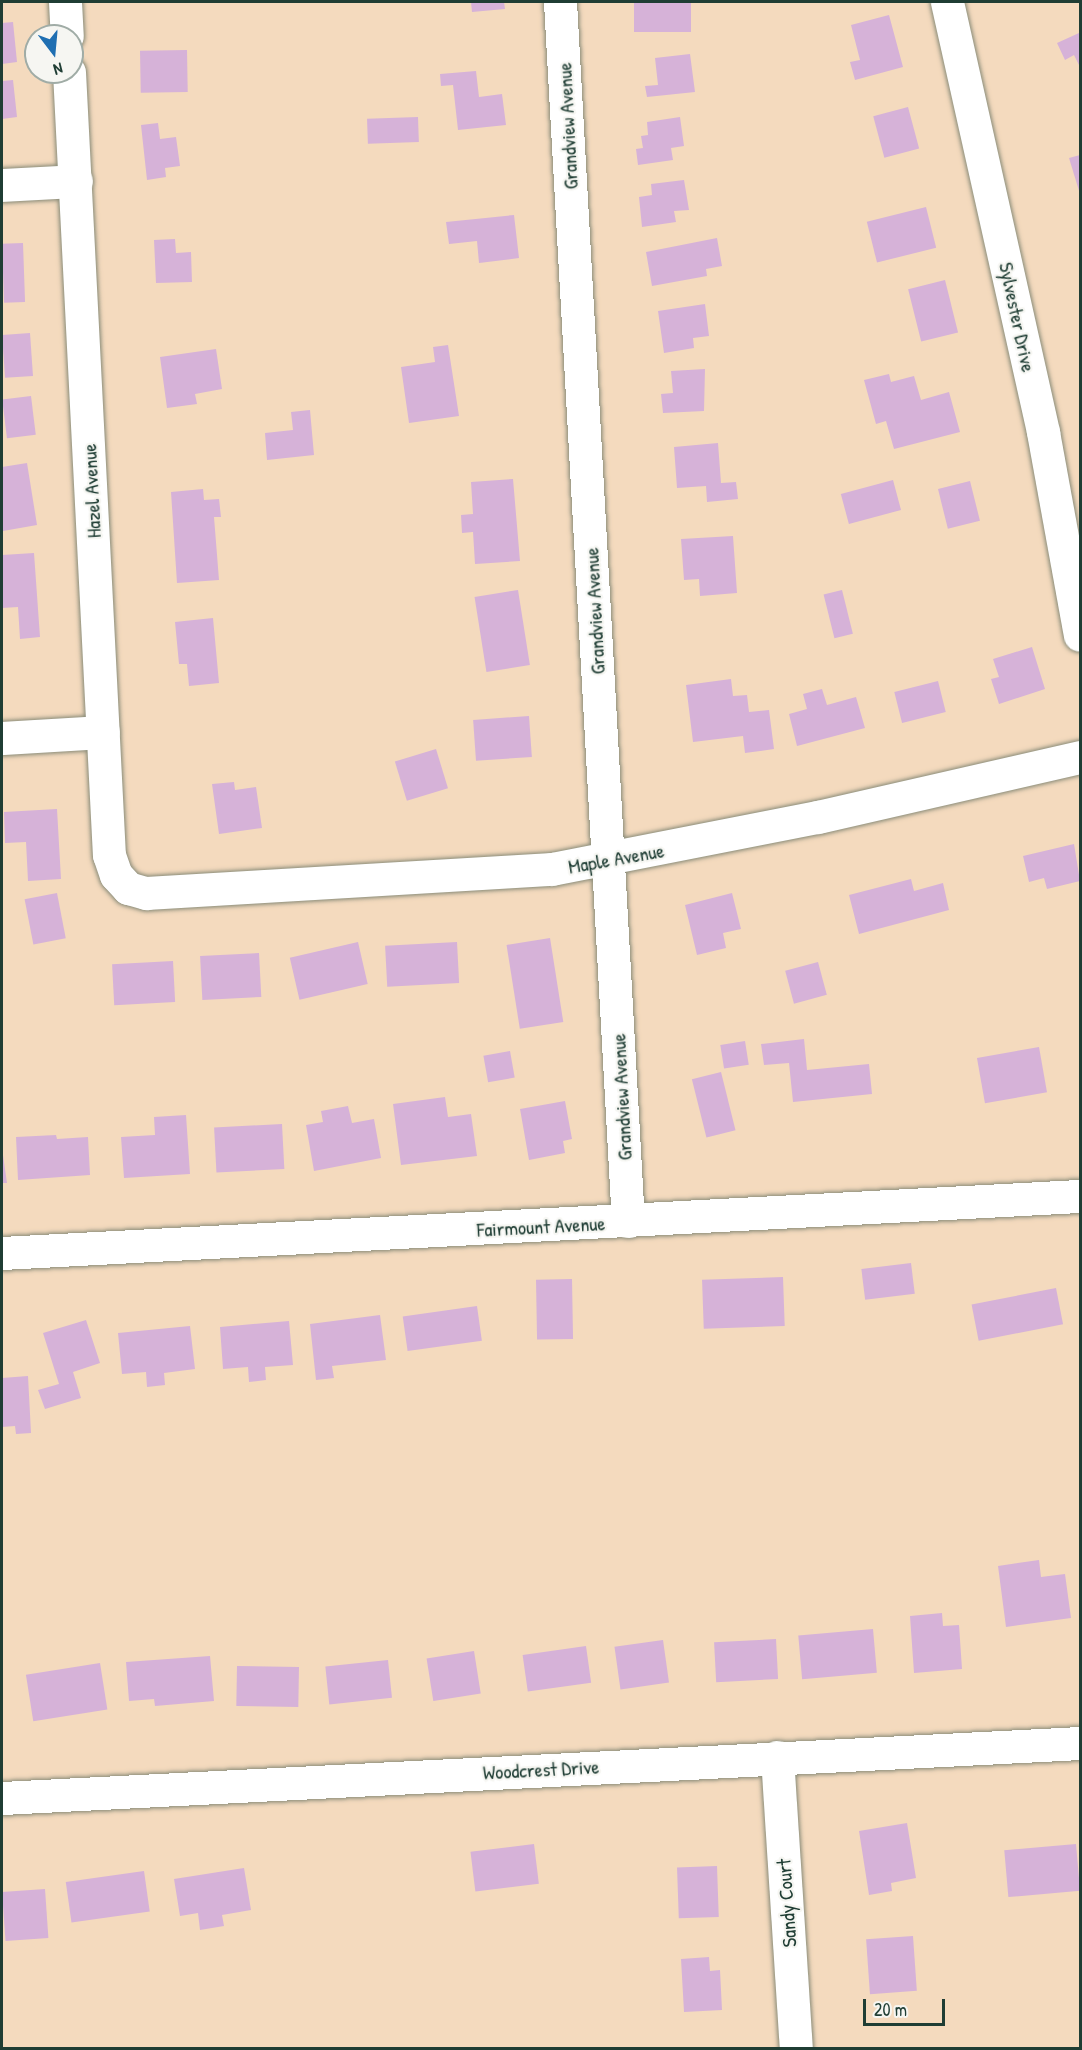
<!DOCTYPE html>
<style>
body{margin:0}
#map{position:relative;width:1082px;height:2050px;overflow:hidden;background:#f4dabe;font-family:"Patrick Hand",sans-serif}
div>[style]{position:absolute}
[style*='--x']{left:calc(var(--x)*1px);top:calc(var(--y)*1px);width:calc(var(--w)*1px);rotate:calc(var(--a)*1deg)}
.building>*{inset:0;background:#d6b2d8;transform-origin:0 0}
.roads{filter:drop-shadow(0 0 2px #8a8c79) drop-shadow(0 0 2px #8a8c79)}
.street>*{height:33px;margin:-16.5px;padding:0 16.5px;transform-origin:16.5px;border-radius:16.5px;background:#fff}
span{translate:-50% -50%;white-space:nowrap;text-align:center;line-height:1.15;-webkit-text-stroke:4.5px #f6f6f2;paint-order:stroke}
.street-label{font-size:20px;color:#1f3d34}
.frame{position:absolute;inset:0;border:3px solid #1f3d34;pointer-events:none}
.north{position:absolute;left:24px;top:24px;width:60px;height:60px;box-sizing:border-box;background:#f6f6f2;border:2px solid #a0aca6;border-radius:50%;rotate:164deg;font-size:16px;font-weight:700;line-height:24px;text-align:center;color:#1f3d34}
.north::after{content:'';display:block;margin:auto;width:21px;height:27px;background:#1f6fb2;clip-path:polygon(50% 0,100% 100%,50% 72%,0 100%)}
.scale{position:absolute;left:863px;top:1999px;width:82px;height:27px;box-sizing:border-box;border:3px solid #1f3d34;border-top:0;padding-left:8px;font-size:18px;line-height:21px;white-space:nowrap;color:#1f3d34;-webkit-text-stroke:4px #f6f6f2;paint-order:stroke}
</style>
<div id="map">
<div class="building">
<i style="clip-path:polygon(471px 2px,504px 2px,505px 9px,472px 12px)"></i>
<i style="left:634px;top:2px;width:57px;height:30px"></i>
<i style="clip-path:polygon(889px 15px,903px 67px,855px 80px,850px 62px,860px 60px,851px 25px)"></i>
<i style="clip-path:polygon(13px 22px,17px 62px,2px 64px,2px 23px)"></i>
<i style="clip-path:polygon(1079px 33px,1080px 64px,1079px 65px,1074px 55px,1065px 60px,1057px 43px)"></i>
<i style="left:187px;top:50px;width:42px;height:47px;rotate:89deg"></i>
<i style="clip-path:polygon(690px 54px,695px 92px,647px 97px,645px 86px,658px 85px,655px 58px)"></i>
<i style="clip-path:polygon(476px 71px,479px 97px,502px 94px,506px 125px,458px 130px,453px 85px,441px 86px,440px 74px)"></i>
<i style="clip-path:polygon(13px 80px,17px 117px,2px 119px,2px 81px)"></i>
<i style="left:908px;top:107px;width:43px;height:36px;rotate:75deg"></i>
<i style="left:418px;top:117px;width:25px;height:51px;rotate:88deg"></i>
<i style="clip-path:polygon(680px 117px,684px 146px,671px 148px,673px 160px,638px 165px,636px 149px,643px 148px,641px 136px,648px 135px,647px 122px)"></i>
<i style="clip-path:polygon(158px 123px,160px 139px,176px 137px,180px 166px,165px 168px,166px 177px,147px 180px,141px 125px)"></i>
<i style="clip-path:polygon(1080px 155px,1080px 194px,1069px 158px)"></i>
<i style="clip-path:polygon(684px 180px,689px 210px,674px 211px,676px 222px,642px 227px,639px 197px,652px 195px,651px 184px)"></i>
<i style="left:926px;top:207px;width:42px;height:61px;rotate:76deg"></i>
<i style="clip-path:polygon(514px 215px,519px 258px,479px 263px,477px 241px,449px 244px,446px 222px)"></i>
<i style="clip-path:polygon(717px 238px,722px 266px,706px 269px,707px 276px,652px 286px,646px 252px)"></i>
<i style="clip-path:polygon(175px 239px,176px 253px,191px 252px,192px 282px,156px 283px,154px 240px)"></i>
<i style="left:23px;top:243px;width:59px;height:21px;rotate:88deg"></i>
<i style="left:945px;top:280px;width:54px;height:38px;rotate:76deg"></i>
<i style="clip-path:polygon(705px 304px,709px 336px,693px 338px,694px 348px,664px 353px,658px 311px)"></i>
<i style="left:30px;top:333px;width:43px;height:28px;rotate:86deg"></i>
<i style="clip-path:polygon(448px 345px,459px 416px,409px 423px,401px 367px,435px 362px,433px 347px)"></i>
<i style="clip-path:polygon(216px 349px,222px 389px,195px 394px,197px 404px,167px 408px,160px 357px)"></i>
<i style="clip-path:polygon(705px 369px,704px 411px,663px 413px,661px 394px,673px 393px,671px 371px)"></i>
<i style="clip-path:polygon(889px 374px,891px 382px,914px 376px,921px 400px,949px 392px,960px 432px,894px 449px,886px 421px,876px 424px,864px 380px)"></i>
<i style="left:31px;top:396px;width:39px;height:29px;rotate:83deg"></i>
<i style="clip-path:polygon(310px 410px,314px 455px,267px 460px,265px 433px,293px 430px,291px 412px)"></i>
<i style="clip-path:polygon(718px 443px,721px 483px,736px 482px,738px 499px,707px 502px,706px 486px,677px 488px,674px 447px)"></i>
<i style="clip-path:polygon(27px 463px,37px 525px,3px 531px,2px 467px)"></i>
<i style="clip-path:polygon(513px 479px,520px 561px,475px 564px,473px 532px,462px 533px,461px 515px,473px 514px,471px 482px)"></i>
<i style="left:893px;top:480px;width:31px;height:54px;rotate:75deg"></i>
<i style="left:970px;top:481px;width:41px;height:33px;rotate:76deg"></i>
<i style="clip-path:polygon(203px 489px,204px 500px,219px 499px,221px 517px,214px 517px,219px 580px,177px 583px,171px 492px)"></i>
<i style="clip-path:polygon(733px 536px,737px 593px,700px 596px,699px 579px,684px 580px,681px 539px)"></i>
<i style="clip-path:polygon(34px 553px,40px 637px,20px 639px,18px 607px,2px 608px,2px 555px)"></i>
<i style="left:518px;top:590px;width:76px;height:44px;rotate:81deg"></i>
<i style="left:842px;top:590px;width:45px;height:19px;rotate:76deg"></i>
<i style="clip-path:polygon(213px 618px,219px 683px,189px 686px,187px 664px,179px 664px,175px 622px)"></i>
<i style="clip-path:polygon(1032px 647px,1045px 689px,999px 704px,991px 679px,999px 677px,993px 659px)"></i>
<i style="clip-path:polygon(731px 679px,733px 696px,747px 695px,749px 712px,769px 710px,774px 749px,745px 753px,743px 736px,693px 742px,686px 685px)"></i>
<i style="left:938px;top:681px;width:32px;height:45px;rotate:76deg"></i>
<i style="clip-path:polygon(822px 689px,827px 705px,856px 697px,865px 728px,797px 746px,789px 714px,807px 709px,803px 694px)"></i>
<i style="left:529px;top:716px;width:41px;height:56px;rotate:86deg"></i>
<i style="left:436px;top:749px;width:41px;height:43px;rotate:73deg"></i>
<i style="clip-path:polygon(234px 782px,235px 790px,256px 787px,262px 828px,219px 834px,212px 784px)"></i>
<i style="clip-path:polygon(57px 809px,61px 879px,28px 881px,26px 842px,5px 843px,4px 812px)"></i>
<i style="clip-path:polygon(1074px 844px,1080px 881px,1047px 889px,1044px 878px,1029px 882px,1023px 856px)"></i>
<i style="clip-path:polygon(911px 879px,914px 891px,943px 883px,949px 910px,859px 934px,849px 895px)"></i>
<i style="left:57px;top:893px;width:46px;height:33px;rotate:79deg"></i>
<i style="clip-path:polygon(732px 893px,741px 929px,723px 933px,726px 948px,697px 955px,685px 905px)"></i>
<i style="left:550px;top:938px;width:85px;height:44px;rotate:81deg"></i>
<i style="left:358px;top:942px;width:43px;height:70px;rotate:77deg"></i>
<i style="left:457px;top:942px;width:41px;height:72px;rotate:87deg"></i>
<i style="left:259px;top:953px;width:44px;height:59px;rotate:87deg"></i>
<i style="left:173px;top:961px;width:41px;height:61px;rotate:87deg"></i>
<i style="left:818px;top:962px;width:34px;height:34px;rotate:75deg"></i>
<i style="clip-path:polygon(804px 1039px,807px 1070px,869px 1064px,872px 1094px,793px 1102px,789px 1063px,764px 1065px,761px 1044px)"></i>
<i style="left:745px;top:1041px;width:24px;height:25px;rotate:81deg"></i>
<i style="left:1039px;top:1047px;width:46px;height:63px;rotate:80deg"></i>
<i style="left:510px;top:1051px;width:27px;height:27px;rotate:80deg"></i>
<i style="left:721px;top:1072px;width:60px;height:30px;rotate:76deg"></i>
<i style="clip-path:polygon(445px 1097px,448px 1117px,471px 1114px,477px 1156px,401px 1165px,393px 1104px)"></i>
<i style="clip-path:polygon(565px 1101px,572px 1139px,563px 1141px,565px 1153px,529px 1160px,520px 1109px)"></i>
<i style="clip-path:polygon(348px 1106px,352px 1123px,374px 1119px,381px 1158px,314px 1171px,306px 1125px,323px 1122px,321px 1111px)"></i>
<i style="clip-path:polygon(186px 1115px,190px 1174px,124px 1178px,121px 1137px,155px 1135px,154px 1117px)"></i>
<i style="left:282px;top:1124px;width:45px;height:68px;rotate:87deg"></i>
<i style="clip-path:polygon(56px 1135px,57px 1139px,88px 1137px,90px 1175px,18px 1180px,16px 1137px)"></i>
<i style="clip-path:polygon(2px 1148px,7px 1183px,2px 1183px)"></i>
<i style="left:911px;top:1263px;width:31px;height:50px;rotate:83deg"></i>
<i style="left:783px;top:1277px;width:49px;height:81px;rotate:88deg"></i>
<i style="left:572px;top:1279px;width:60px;height:36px;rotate:89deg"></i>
<i style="left:1056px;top:1288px;width:37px;height:86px;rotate:79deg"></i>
<i style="left:477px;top:1306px;width:35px;height:75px;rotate:82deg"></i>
<i style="clip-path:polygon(380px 1315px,386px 1360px,332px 1366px,334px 1378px,316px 1380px,310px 1324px)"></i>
<i style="clip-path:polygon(86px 1320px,100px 1363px,73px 1372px,81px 1398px,45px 1409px,38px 1390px,59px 1384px,43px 1333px)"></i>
<i style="clip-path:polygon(289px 1321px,293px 1365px,265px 1367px,266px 1380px,249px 1382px,248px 1367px,223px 1369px,220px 1327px)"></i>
<i style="clip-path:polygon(190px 1326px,195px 1369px,164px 1373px,165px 1385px,147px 1387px,146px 1372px,122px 1374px,118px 1333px)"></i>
<i style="clip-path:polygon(28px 1376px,31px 1433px,16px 1434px,15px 1426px,2px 1427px,2px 1378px)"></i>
<i style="clip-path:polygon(1039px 1560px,1041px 1577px,1065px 1574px,1071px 1618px,1006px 1627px,998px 1566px)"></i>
<i style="clip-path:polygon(942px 1613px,943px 1626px,959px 1625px,962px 1669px,914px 1673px,910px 1616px)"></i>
<i style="left:873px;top:1629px;width:44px;height:75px;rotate:85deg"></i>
<i style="left:776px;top:1639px;width:40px;height:62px;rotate:87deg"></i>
<i style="left:663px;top:1640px;width:43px;height:49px;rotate:82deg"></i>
<i style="left:586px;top:1646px;width:37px;height:64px;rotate:82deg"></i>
<i style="left:474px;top:1651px;width:43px;height:48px;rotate:81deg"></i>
<i style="clip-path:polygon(210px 1656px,214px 1701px,155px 1706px,154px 1699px,129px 1701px,126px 1662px)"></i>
<i style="left:388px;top:1660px;width:38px;height:63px;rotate:84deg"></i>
<i style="left:100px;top:1663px;width:47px;height:75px;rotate:81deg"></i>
<i style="left:237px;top:1666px;width:62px;height:40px;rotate:1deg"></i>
<i style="clip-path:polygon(907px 1823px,916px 1878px,891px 1883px,892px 1891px,869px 1895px,859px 1831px)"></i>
<i style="left:534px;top:1844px;width:40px;height:64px;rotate:83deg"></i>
<i style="left:1076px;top:1844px;width:47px;height:72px;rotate:85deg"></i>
<i style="left:717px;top:1866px;width:51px;height:40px;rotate:88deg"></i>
<i style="clip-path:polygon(244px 1868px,251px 1910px,222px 1915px,224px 1926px,200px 1930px,198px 1913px,180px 1916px,174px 1879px)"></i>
<i style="left:144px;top:1871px;width:41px;height:79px;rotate:82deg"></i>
<i style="left:45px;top:1889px;width:49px;height:43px;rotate:86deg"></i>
<i style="left:913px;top:1936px;width:55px;height:47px;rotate:86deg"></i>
<i style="clip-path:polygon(709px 1957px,710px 1971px,720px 1970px,722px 2010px,684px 2012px,681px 1959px)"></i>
</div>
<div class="roads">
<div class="street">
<i style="--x:65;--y:2;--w:34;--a:87"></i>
<i style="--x:560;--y:2;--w:1221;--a:86.81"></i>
<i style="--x:947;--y:2;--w:441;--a:77.4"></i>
<i style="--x:1043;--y:432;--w:206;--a:79.7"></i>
<i style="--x:69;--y:72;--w:784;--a:87.08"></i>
<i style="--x:109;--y:855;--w:21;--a:71"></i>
<i style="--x:116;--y:875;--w:18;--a:47"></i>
<i style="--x:128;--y:888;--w:19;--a:16"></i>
<i style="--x:146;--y:893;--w:407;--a:-3.4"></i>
<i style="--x:552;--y:869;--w:271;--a:-11.1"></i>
<i style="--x:818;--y:817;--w:269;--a:-12.9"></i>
<i style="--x:2;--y:185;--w:74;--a:-3.1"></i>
<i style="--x:2;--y:738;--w:101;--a:-3.4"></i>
<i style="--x:2;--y:1253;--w:1080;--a:-3.03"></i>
<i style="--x:777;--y:1757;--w:292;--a:86.3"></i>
<i style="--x:2;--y:1798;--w:1079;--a:-2.92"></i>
</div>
</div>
<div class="street-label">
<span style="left:567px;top:126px;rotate:-93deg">Grandview Avenue</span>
<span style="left:1018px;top:317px;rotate:78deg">Sylvester Drive</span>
<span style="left:91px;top:491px;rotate:-93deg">Hazel Avenue</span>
<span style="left:594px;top:611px;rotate:-93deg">Grandview Avenue</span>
<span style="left:616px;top:858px;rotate:-10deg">Maple Avenue</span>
<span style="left:621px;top:1097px;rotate:-93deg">Grandview Avenue</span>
<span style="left:541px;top:1226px;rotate:-3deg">Fairmount Avenue</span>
<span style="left:541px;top:1769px;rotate:-3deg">Woodcrest Drive</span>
<span style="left:786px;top:1903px;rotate:-94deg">Sandy Court</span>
</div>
<div class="frame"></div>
<div class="north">N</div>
<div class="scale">20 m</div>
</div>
